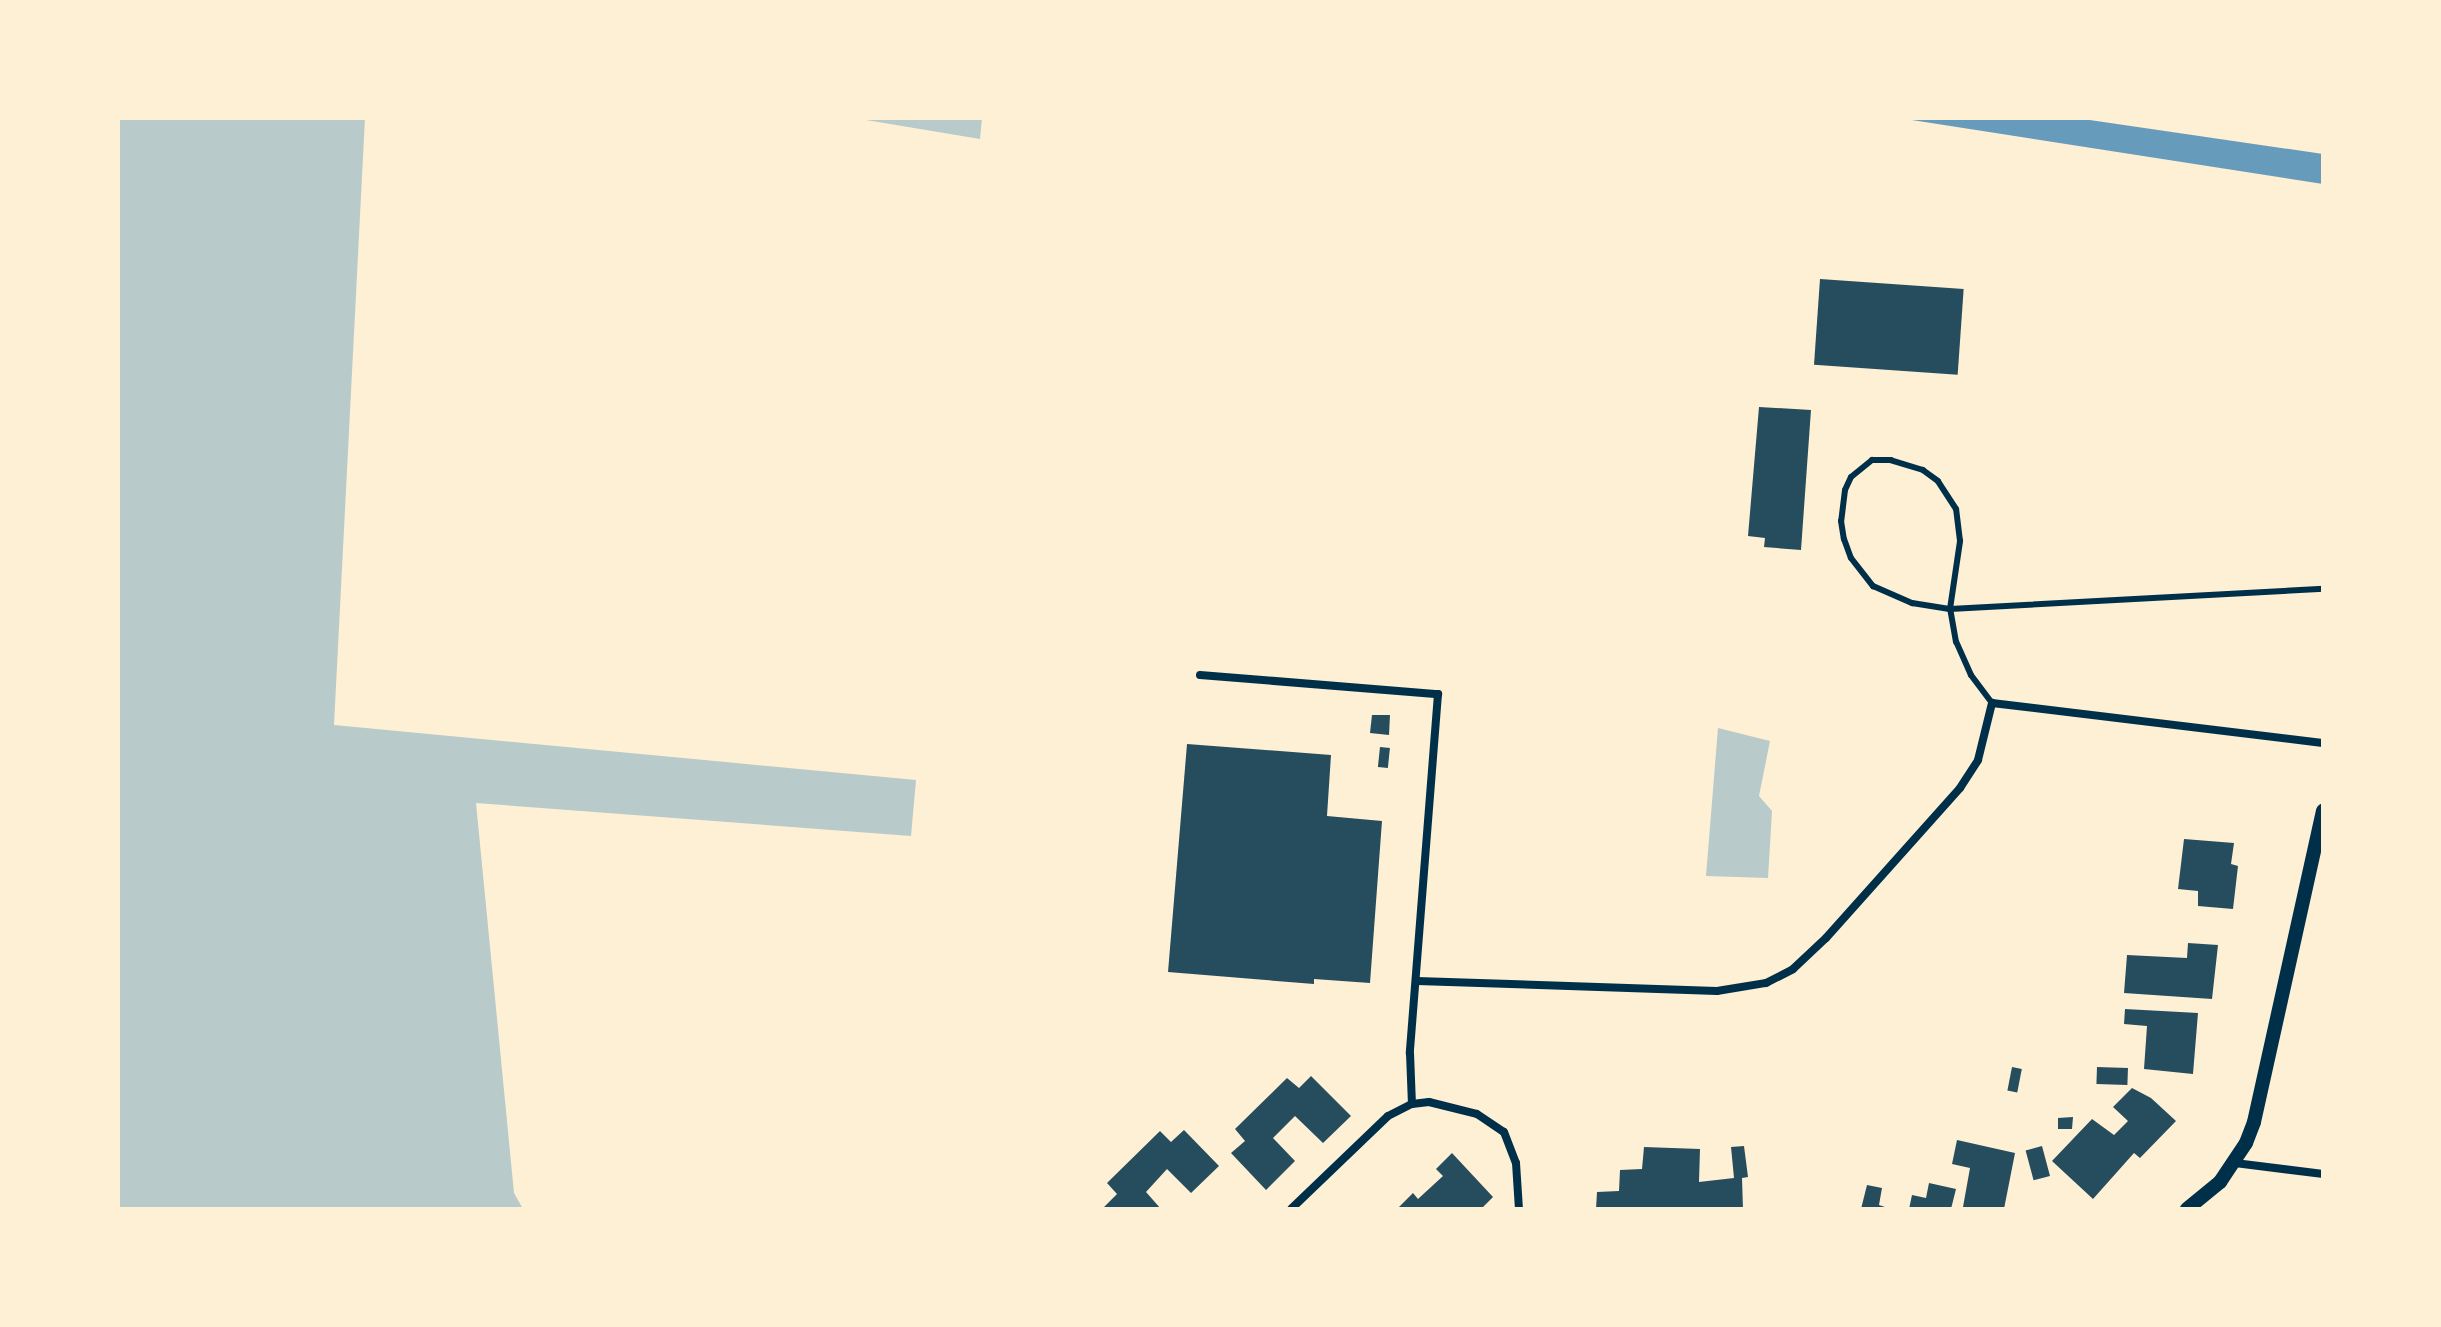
<!DOCTYPE html>
<style>
body{margin:0}
#map{position:relative;width:2441px;height:1327px;overflow:hidden;background:#fdf0d5;font-family:Raleway,sans-serif}
div>[style]{position:absolute}
[style*='--x']{left:calc(var(--x)*1px);top:calc(var(--y)*1px);width:calc(var(--w)*1px);rotate:calc(var(--a)*1deg)}
.green>*{inset:0;background:#b9caca}
.water>*{inset:0;background:#669bbc}
.building>*{inset:0;background:#264d5e;transform-origin:0 0}
.service>*{height:6px;margin:-3px;padding:0 3px;transform-origin:3px;border-radius:3px;background:#003049}
.minor>*{height:8px;margin:-4px;padding:0 4px;transform-origin:4px;border-radius:4px;background:#003049}
.tertiary>*{height:14px;margin:-7px;padding:0 7px;transform-origin:7px;border-radius:7px;background:#003049}
span{translate:-50% -50%;white-space:nowrap;text-align:center;line-height:1.15;-webkit-text-stroke:8px #fdf0d5;paint-order:stroke}
.frame{position:absolute;inset:0;border:120px solid #fdf0d5;pointer-events:none}
</style>
<div id="map">
<div class="green">
<i style="clip-path:polygon(118px 118px,365px 118px,334px 725px,916px 780px,911px 836px,476px 803px,514px 1193px,523px 1209px,118px 1209px)"></i>
<i style="clip-path:polygon(854px 118px,982px 118px,980px 139px)"></i>
<i style="clip-path:polygon(1718px 728px,1770px 741px,1759px 796px,1772px 811px,1768px 878px,1706px 876px)"></i>
</div>
<div class="water">
<i style="clip-path:polygon(1899px 118px,2076px 118px,2323px 154px,2323px 184px)"></i>
</div>
<div class="building">
<i style="left:1820px;top:279px;width:144px;height:86px;rotate:4deg"></i>
<i style="clip-path:polygon(1759px 407px,1811px 410px,1801px 550px,1764px 547px,1765px 538px,1748px 536px)"></i>
<i style="clip-path:polygon(1372px 715px,1390px 715px,1389px 735px,1370px 733px)"></i>
<i style="clip-path:polygon(1187px 744px,1331px 755px,1327px 816px,1382px 821px,1370px 983px,1314px 979px,1314px 984px,1168px 972px)"></i>
<i style="left:1380px;top:747px;width:10px;height:20px;rotate:6deg"></i>
<i style="clip-path:polygon(2184px 839px,2234px 843px,2231px 864px,2238px 866px,2233px 909px,2198px 906px,2198px 891px,2178px 889px)"></i>
<i style="clip-path:polygon(2188px 943px,2218px 945px,2212px 999px,2124px 993px,2127px 955px,2187px 958px)"></i>
<i style="clip-path:polygon(2125px 1009px,2198px 1013px,2193px 1074px,2144px 1069px,2147px 1026px,2124px 1024px)"></i>
<i style="left:2012px;top:1067px;width:10px;height:24px;rotate:11deg"></i>
<i style="left:2097px;top:1067px;width:31px;height:17px;rotate:2deg"></i>
<i style="clip-path:polygon(1311px 1076px,1351px 1116px,1323px 1143px,1295px 1116px,1273px 1138px,1295px 1161px,1266px 1190px,1231px 1153px,1245px 1141px,1235px 1129px,1287px 1078px,1299px 1088px)"></i>
<i style="clip-path:polygon(2132px 1088px,2151px 1098px,2176px 1121px,2140px 1158px,2134px 1153px,2093px 1199px,2052px 1161px,2092px 1119px,2114px 1135px,2128px 1121px,2113px 1107px)"></i>
<i style="clip-path:polygon(2073px 1117px,2072px 1129px,2058px 1129px,2058px 1118px)"></i>
<i style="clip-path:polygon(1184px 1130px,1219px 1166px,1191px 1193px,1167px 1169px,1146px 1192px,1161px 1209px,1106px 1209px,1104px 1207px,1117px 1194px,1107px 1183px,1160px 1131px,1171px 1142px)"></i>
<i style="clip-path:polygon(1957px 1140px,2015px 1153px,2004px 1209px,1963px 1207px,1970px 1168px,1952px 1164px)"></i>
<i style="clip-path:polygon(1744px 1146px,1748px 1177px,1742px 1178px,1743px 1209px,1596px 1209px,1597px 1192px,1619px 1191px,1620px 1170px,1642px 1169px,1644px 1147px,1700px 1149px,1699px 1182px,1734px 1178px,1731px 1147px)"></i>
<i style="left:2042px;top:1146px;width:31px;height:17px;rotate:75deg"></i>
<i style="clip-path:polygon(1452px 1153px,1493px 1197px,1481px 1209px,1397px 1209px,1413px 1193px,1418px 1199px,1443px 1176px,1436px 1169px)"></i>
<i style="clip-path:polygon(1929px 1183px,1956px 1189px,1951px 1209px,1909px 1209px,1912px 1195px,1926px 1198px)"></i>
<i style="clip-path:polygon(1867px 1185px,1882px 1188px,1879px 1205px,1891px 1209px,1861px 1209px)"></i>
</div>
<div class="service">
<i style="--x:1992;--y:703;--w:35;--a:-127"></i>
<i style="--x:1971;--y:675;--w:36;--a:-114"></i>
<i style="--x:1956;--y:642;--w:34;--a:-100"></i>
<i style="--x:1950;--y:609;--w:69;--a:-81.6"></i>
<i style="--x:1960;--y:541;--w:32;--a:-97"></i>
<i style="--x:1956;--y:509;--w:33;--a:-123"></i>
<i style="--x:1938;--y:481;--w:19;--a:-144"></i>
<i style="--x:1923;--y:470;--w:34;--a:-163"></i>
<i style="--x:1891;--y:460;--w:19;--a:180"></i>
<i style="--x:1872;--y:460;--w:27;--a:141"></i>
<i style="--x:1851;--y:477;--w:14;--a:115"></i>
<i style="--x:1845;--y:490;--w:31;--a:97"></i>
<i style="--x:1841;--y:521;--w:18;--a:81"></i>
<i style="--x:1844;--y:539;--w:20;--a:70"></i>
<i style="--x:1851;--y:558;--w:36;--a:52"></i>
<i style="--x:1873;--y:586;--w:43;--a:23.6"></i>
<i style="--x:1912;--y:603;--w:38;--a:9"></i>
<i style="--x:1950;--y:609;--w:374;--a:-3.1"></i>
</div>
<div class="minor">
<i style="--x:1200;--y:675;--w:239;--a:4.6"></i>
<i style="--x:1438;--y:694;--w:360;--a:94.5"></i>
<i style="--x:1410;--y:1053;--w:51;--a:87.8"></i>
<i style="--x:1417;--y:981;--w:300;--a:1.9"></i>
<i style="--x:1717;--y:991;--w:50;--a:-9.3"></i>
<i style="--x:1766;--y:983;--w:30;--a:-27"></i>
<i style="--x:1793;--y:969;--w:45;--a:-43.2"></i>
<i style="--x:1826;--y:938;--w:201;--a:-48.2"></i>
<i style="--x:1960;--y:788;--w:33;--a:-57"></i>
<i style="--x:1978;--y:760;--w:59;--a:-76.2"></i>
<i style="--x:1992;--y:703;--w:333;--a:6.9"></i>
<i style="--x:2235;--y:1163;--w:89;--a:7.1"></i>
<i style="--x:1291;--y:1209;--w:134;--a:-43.8"></i>
<i style="--x:1388;--y:1116;--w:27;--a:-27"></i>
<i style="--x:1412;--y:1104;--w:17;--a:-7"></i>
<i style="--x:1429;--y:1102;--w:49;--a:14"></i>
<i style="--x:1477;--y:1114;--w:32;--a:34"></i>
<i style="--x:1504;--y:1132;--w:33;--a:69"></i>
<i style="--x:1516;--y:1163;--w:46;--a:86.3"></i>
</div>
<div class="tertiary">
<i style="--x:2187;--y:1209;--w:43;--a:-39.3"></i>
<i style="--x:2220;--y:1182;--w:47;--a:-56.3"></i>
<i style="--x:2246;--y:1143;--w:22;--a:-69"></i>
<i style="--x:2254;--y:1122;--w:319;--a:-77.5"></i>
</div>
<div class="frame"></div>
</div>
